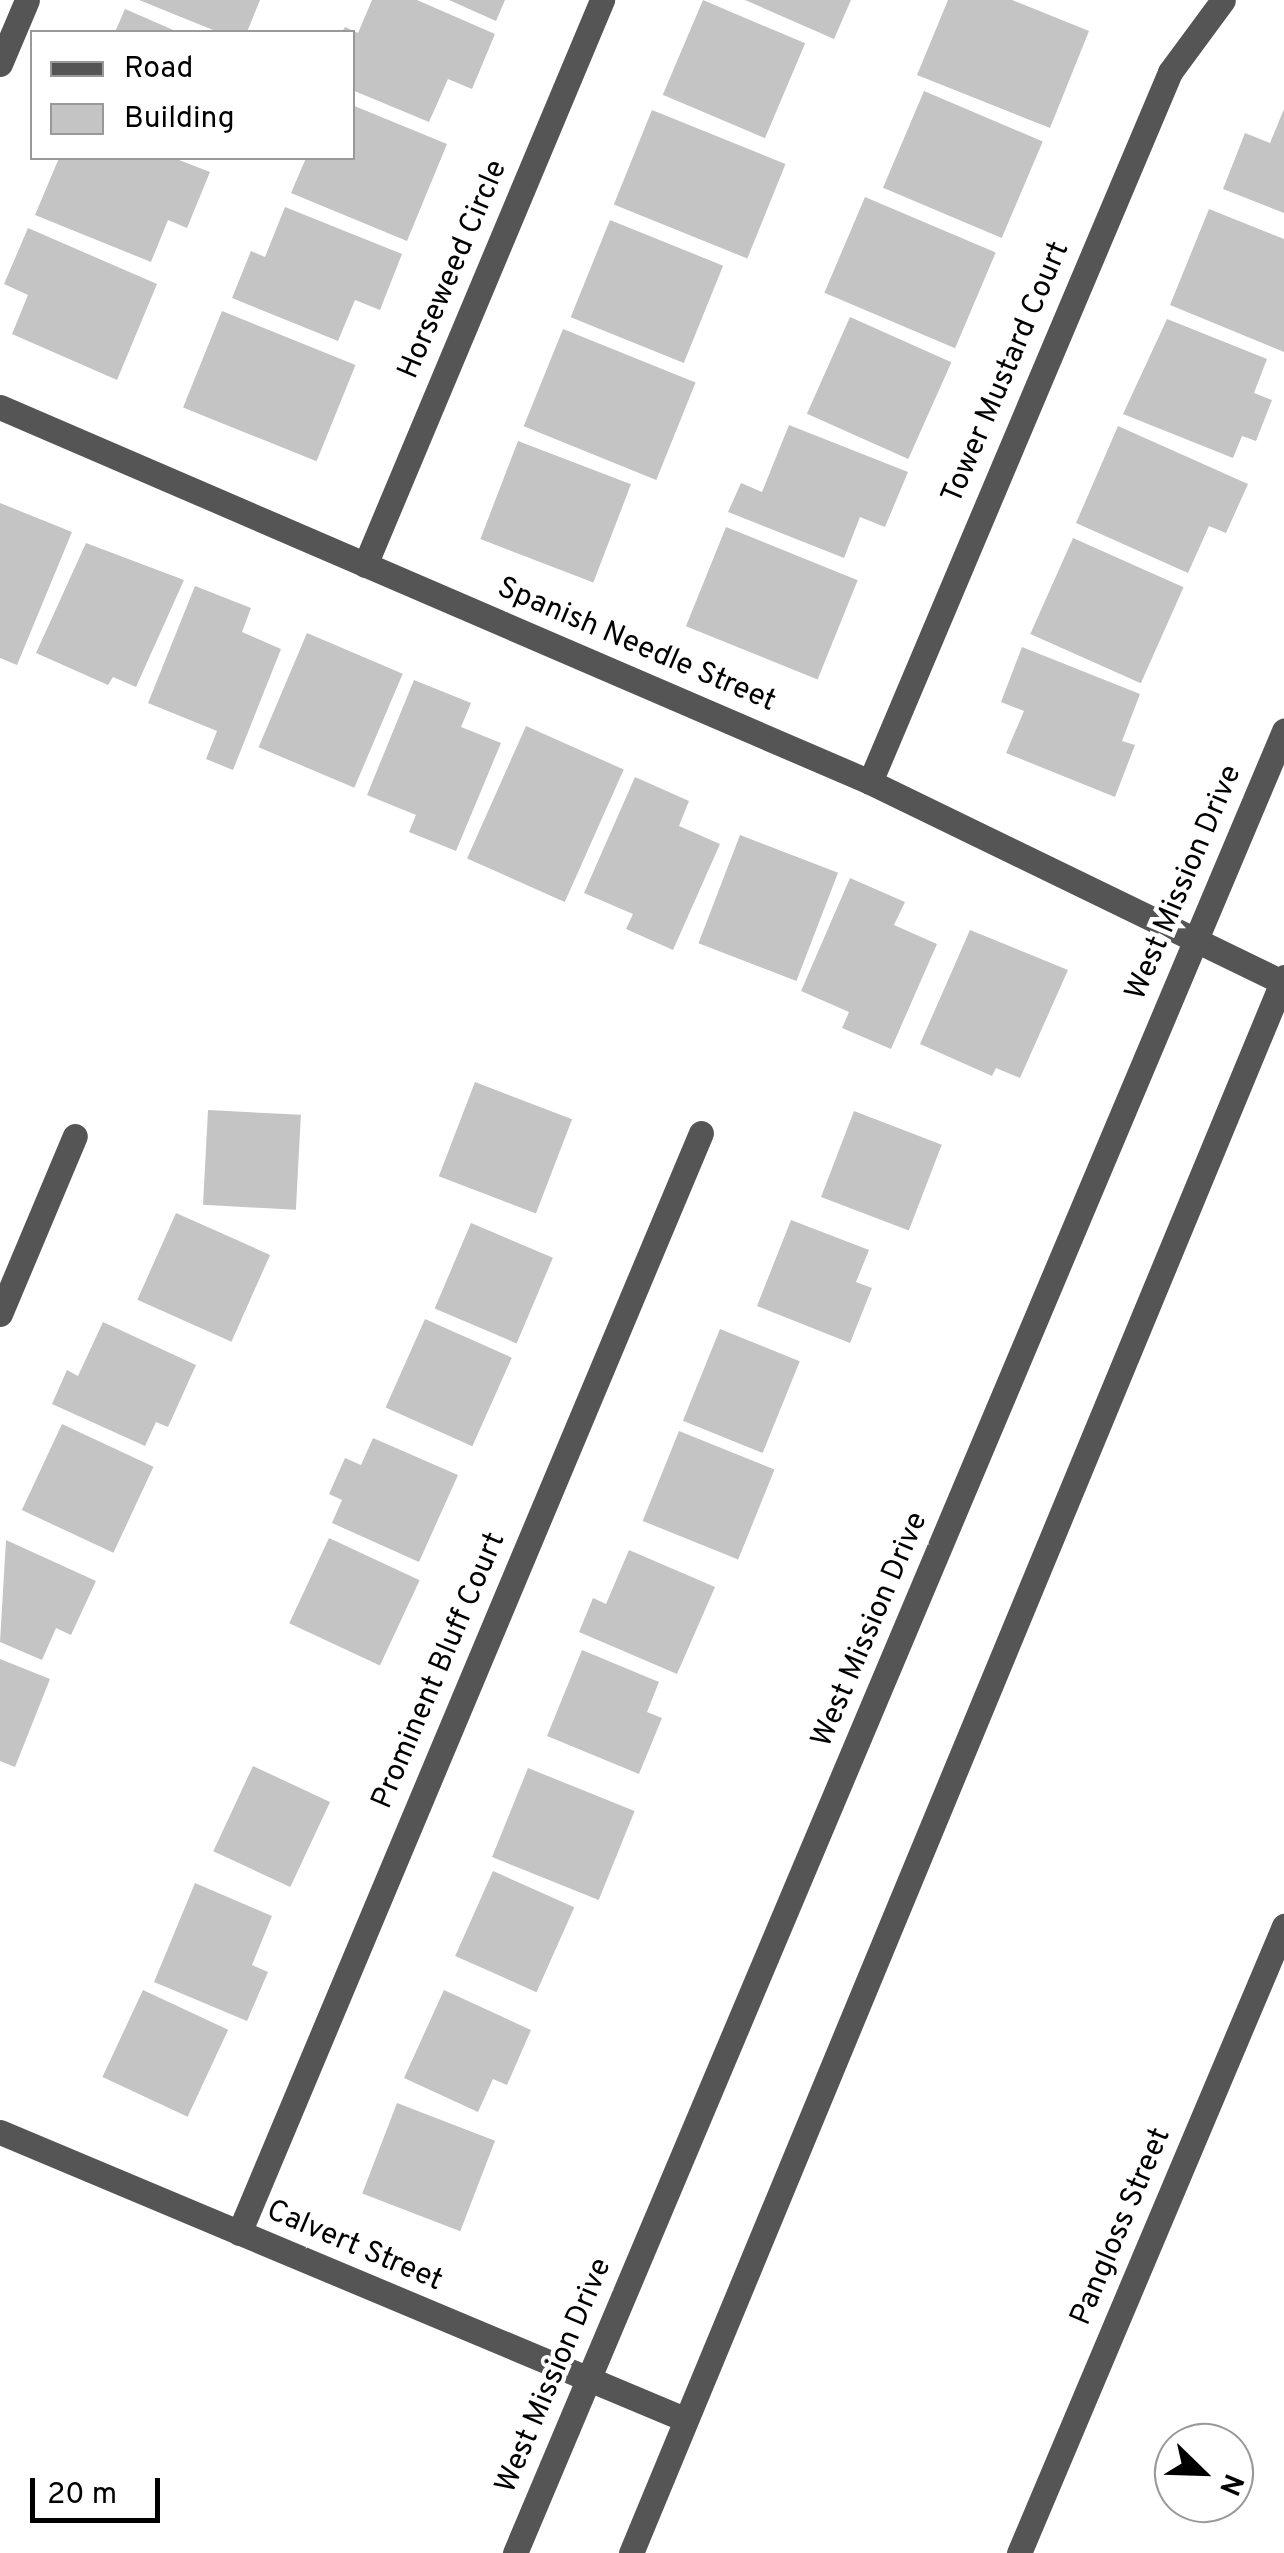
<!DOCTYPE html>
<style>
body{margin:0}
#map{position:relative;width:1284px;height:2553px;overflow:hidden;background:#fff;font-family:Overpass,sans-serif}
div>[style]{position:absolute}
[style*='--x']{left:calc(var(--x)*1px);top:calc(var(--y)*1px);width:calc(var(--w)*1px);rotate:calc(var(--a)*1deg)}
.building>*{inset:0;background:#c4c4c4;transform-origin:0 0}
.minor>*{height:25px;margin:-12.5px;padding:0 12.5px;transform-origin:12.5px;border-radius:12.5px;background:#555}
span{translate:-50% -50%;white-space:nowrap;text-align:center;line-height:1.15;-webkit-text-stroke:9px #fff;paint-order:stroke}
.street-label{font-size:30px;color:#000}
.legend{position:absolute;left:30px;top:30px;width:325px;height:130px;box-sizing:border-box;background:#fff;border:2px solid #999;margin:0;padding:12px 18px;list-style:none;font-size:30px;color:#000}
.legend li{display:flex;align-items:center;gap:20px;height:50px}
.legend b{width:50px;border:2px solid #999}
.north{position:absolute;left:1154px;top:2423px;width:100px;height:100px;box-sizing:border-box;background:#fff;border:2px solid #999;border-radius:50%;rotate:113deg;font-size:28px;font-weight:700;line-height:40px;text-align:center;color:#000}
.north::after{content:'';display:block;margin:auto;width:35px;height:45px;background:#000;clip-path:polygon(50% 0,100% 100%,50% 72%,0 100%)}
.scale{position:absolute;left:30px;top:2478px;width:130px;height:45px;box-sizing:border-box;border:5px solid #000;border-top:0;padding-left:12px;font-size:30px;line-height:35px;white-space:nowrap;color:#000;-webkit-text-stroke:8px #fff;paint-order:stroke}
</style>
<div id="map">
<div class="building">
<i style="clip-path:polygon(139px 0,260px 0,247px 32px,218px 32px)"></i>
<i style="clip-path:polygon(372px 0,417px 0,495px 34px,472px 89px,448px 79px,429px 122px,352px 90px,352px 32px,342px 32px,345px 27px,358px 33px)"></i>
<i style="clip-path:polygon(449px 0,505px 0,496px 21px)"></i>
<i style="left:703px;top:0;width:111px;height:103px;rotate:23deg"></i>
<i style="clip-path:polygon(745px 0,851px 0,834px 39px)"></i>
<i style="clip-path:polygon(948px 0,1012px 0,1089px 31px,1050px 128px,917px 75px)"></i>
<i style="clip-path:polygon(125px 9px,178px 32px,115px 32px)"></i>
<i style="left:924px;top:91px;width:129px;height:105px;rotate:23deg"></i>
<i style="clip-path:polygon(352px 105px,447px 144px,407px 241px,291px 193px,306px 158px,352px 158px)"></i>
<i style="clip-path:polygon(1284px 109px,1284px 213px,1223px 189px,1245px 133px,1270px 143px)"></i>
<i style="left:652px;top:110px;width:144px;height:102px;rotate:22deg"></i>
<i style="clip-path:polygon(59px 158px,174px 158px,210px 172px,187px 228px,168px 220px,151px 262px,35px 215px)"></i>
<i style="left:865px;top:197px;width:142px;height:104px;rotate:23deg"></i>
<i style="clip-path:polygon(285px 207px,402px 254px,380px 310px,355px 300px,338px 341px,232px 298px,251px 251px,265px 257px)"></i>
<i style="clip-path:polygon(1209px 209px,1284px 239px,1284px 352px,1170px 305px)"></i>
<i style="left:610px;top:220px;width:122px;height:105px;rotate:22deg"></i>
<i style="clip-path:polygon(28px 228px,157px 284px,117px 380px,12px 334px,28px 295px,4px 284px)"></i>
<i style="left:222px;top:311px;width:144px;height:104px;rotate:22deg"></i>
<i style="left:850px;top:317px;width:111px;height:106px;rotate:24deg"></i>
<i style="clip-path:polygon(1167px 319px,1267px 359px,1254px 393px,1272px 400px,1256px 441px,1242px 436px,1233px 458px,1123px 414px)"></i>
<i style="left:563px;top:329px;width:143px;height:105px;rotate:22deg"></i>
<i style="clip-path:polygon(789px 425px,908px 472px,885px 527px,860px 517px,844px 558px,728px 512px,741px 483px,762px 492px)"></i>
<i style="clip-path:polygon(1118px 426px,1248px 484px,1226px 533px,1209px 526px,1188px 573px,1076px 523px)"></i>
<i style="left:518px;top:441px;width:121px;height:105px;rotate:21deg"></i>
<i style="clip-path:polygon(0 503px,72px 532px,17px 665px,0 658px)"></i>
<i style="left:726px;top:527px;width:142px;height:107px;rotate:22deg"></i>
<i style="left:1073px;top:538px;width:121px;height:105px;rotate:24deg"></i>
<i style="clip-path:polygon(86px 543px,184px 580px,136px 687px,113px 677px,108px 685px,36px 653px)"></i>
<i style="clip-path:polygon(195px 586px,251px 608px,242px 632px,281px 649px,233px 770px,206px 759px,217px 731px,148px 703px)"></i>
<i style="left:307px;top:633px;width:104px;height:124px;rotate:23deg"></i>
<i style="clip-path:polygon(1022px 647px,1140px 694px,1122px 741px,1135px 745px,1115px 797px,1006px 753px,1024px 711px,1001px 702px)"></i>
<i style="clip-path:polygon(414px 680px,471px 703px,461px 727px,501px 743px,456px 851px,409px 832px,416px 815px,367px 795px)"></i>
<i style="left:526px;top:726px;width:107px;height:145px;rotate:24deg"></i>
<i style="clip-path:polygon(635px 777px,689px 801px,679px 826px,720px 844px,673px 950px,626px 929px,633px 914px,584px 893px)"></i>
<i style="left:740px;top:835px;width:105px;height:116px;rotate:21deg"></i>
<i style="clip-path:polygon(850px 878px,905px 902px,894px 925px,937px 944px,891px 1049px,842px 1028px,849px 1012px,801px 991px)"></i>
<i style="clip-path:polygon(970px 930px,1068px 970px,1020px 1078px,996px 1068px,992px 1076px,920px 1044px)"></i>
<i style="left:475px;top:1082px;width:104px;height:101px;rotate:21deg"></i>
<i style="left:208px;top:1110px;width:93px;height:95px;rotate:3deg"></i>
<i style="left:854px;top:1111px;width:94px;height:92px;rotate:21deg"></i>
<i style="left:176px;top:1213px;width:103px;height:95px;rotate:24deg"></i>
<i style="clip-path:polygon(791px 1220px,869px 1250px,856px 1282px,872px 1288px,850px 1343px,757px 1306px)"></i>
<i style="left:471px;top:1223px;width:89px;height:93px;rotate:23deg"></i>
<i style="left:425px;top:1319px;width:95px;height:97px;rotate:24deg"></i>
<i style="clip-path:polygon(103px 1322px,196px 1365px,168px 1427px,156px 1422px,145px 1446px,52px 1404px,67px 1370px,78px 1376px)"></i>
<i style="left:720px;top:1329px;width:86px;height:99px;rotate:22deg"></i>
<i style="left:62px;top:1424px;width:101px;height:95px;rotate:25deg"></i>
<i style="left:679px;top:1431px;width:103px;height:97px;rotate:22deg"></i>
<i style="clip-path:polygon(373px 1438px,458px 1475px,419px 1562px,332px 1523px,342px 1500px,329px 1494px,345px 1458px,361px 1465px)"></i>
<i style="left:329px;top:1538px;width:100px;height:94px;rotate:25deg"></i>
<i style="clip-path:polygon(6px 1540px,96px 1581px,71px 1635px,56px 1628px,42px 1660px,0 1642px)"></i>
<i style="clip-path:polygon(629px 1550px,715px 1587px,677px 1674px,579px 1632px,593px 1598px,606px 1604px)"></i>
<i style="clip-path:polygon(582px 1650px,659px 1682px,647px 1712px,662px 1718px,639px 1774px,547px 1736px)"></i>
<i style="clip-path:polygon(0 1659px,50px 1679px,15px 1767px,0 1761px)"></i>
<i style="left:253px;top:1766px;width:85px;height:94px;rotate:25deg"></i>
<i style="left:528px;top:1768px;width:115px;height:96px;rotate:22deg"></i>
<i style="left:493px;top:1871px;width:89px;height:93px;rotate:24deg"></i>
<i style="clip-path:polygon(195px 1883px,272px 1916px,252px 1965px,268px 1972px,247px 2021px,154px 1982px)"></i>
<i style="left:143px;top:1990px;width:94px;height:96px;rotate:25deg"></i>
<i style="clip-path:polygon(444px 1990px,531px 2030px,507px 2085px,493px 2079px,478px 2112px,404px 2078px)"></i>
<i style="left:397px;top:2103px;width:105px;height:97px;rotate:21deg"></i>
</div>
<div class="minor">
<i style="--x:0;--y:64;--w:69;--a:-67.1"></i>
<i style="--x:0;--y:407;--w:947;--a:23.32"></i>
<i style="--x:870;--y:782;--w:460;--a:25.9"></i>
<i style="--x:365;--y:565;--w:613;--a:-67.24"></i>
<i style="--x:870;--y:782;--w:771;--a:-67.09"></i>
<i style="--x:1170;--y:72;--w:89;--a:-53.6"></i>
<i style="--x:0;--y:1314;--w:193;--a:-67.2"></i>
<i style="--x:0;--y:2132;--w:742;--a:22.76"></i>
<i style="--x:239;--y:2233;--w:1193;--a:-67.22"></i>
<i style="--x:515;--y:2553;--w:1978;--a:-67.12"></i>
<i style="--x:631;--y:2553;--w:1706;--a:-67.49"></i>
<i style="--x:1019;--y:2553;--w:681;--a:-67.09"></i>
</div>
<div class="street-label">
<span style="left:454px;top:270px;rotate:-67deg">Horseweed Circle</span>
<span style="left:1007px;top:373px;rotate:-67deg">Tower Mustard Court</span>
<span style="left:636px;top:646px;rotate:23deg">Spanish Needle Street</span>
<span style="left:1185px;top:883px;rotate:-67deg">West Mission Drive</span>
<span style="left:871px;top:1630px;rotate:-67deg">West Mission Drive</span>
<span style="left:440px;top:1671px;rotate:-67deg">Prominent Bluff Court</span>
<span style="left:1122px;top:2227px;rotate:-67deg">Pangloss Street</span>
<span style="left:354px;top:2247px;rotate:23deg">Calvert Street</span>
<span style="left:555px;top:2376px;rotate:-67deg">West Mission Drive</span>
</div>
<ul class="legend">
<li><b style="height:12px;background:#555"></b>Road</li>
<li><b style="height:28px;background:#c4c4c4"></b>Building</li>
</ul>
<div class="north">N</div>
<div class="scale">20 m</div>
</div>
